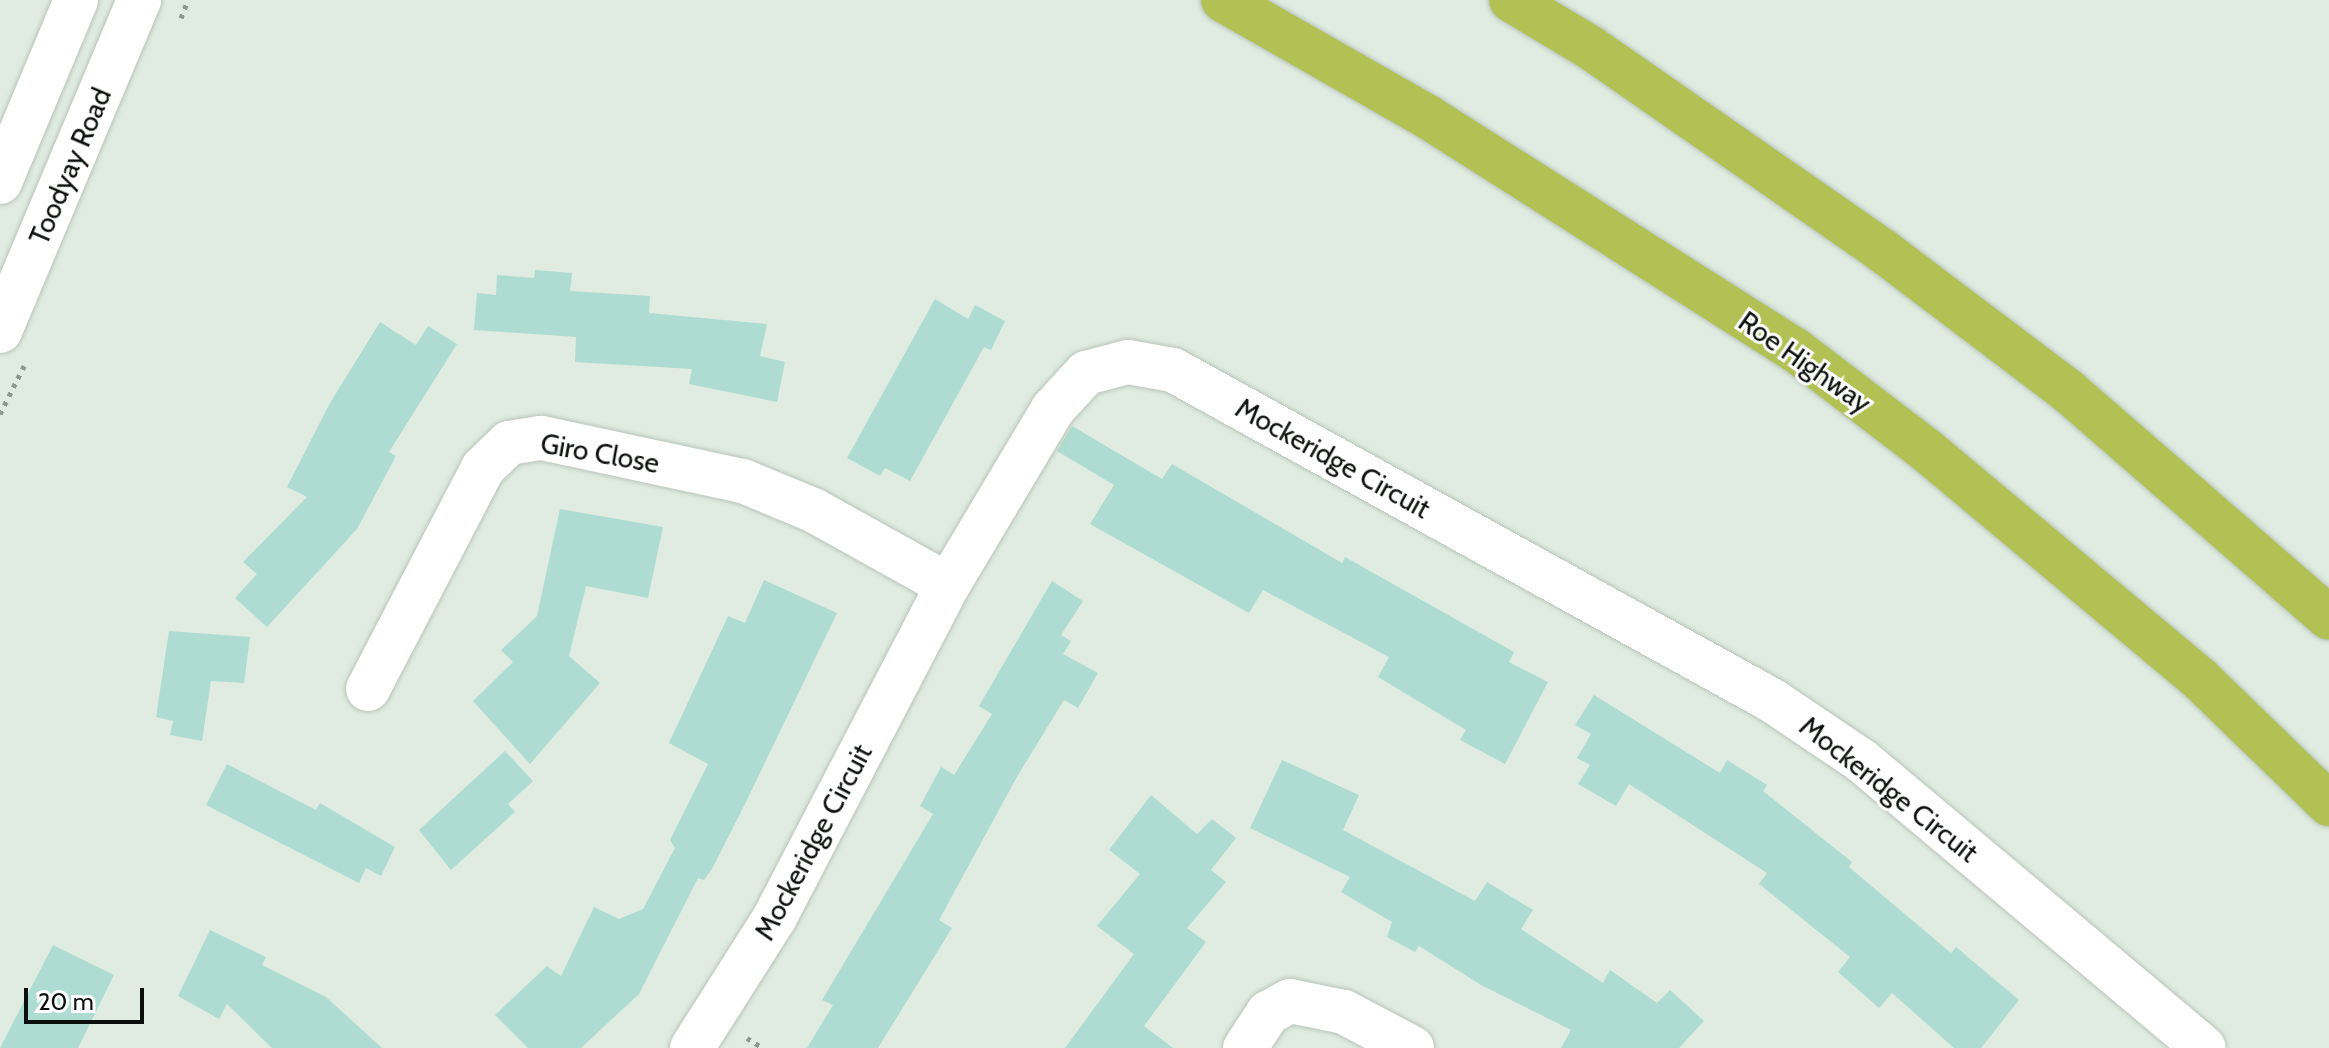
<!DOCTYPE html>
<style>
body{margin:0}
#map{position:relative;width:2329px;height:1048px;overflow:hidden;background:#e0ece1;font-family:Cabin,sans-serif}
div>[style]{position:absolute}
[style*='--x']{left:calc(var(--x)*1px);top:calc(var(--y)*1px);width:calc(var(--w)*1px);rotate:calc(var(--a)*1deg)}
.building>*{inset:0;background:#aedcd2}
.path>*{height:5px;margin-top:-2.5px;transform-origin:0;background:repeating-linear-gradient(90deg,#8e978f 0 4px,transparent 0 10px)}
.roads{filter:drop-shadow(0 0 2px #b9c4ba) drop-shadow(0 0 2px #b9c4ba)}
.street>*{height:44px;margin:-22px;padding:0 22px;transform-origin:22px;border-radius:22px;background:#fff}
.secondary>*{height:44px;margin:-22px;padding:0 22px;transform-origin:22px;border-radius:22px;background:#fff}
.highway>*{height:44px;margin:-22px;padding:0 22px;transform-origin:22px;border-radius:22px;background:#b1c154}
span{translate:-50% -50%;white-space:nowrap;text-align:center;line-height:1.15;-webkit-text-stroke:6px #fff;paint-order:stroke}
.street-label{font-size:28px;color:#0b0f0b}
.scale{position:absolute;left:24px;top:988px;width:120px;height:36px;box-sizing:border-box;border:4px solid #0b0f0b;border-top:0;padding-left:10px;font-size:24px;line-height:28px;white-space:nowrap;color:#0b0f0b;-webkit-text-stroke:6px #fff;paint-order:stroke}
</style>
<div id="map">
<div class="building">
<i style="clip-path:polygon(535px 270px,572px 273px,570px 291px,650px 296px,649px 313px,767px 324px,760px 356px,785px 362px,777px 402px,689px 384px,692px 369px,575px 362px,576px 337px,474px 330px,477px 293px,496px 295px,497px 275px,534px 278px)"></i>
<i style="clip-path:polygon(935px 299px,968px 319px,975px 305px,1005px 321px,991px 350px,984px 347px,910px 481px,885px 468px,880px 476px,847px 458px)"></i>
<i style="clip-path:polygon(380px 322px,416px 345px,428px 326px,457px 344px,389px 452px,396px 456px,357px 529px,267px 627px,235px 598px,257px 574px,243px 562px,307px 497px,287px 487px,330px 403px)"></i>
<i style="clip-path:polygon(1072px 426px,1162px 479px,1172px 464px,1342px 563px,1345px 557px,1514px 652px,1509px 662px,1548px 682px,1505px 764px,1460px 740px,1466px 730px,1378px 677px,1389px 657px,1263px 590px,1249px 613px,1090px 524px,1114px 485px,1057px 451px)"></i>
<i style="clip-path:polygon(560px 509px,663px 527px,648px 598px,586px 586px,569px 656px,600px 683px,530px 764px,473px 701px,513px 662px,501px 650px,537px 616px)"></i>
<i style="clip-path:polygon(764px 580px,837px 613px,746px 802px,712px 869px,704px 880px,698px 878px,639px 994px,581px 1048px,528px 1048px,495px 1015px,547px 966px,561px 976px,594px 907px,619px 919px,643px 909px,675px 848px,670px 840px,708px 764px,669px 743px,728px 616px,745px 623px)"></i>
<i style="clip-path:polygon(1052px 581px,1083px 601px,1061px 635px,1071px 641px,1063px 654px,1098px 673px,1078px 708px,1064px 700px,1018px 775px,939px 920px,952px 928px,878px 1048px,807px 1048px,833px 1005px,822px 1000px,933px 814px,920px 806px,941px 767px,954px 775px,992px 714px,979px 706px)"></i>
<i style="clip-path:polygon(169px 631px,250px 637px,244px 683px,211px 681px,202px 741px,170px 735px,173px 721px,156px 717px)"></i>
<i style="clip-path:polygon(1594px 695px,1720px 773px,1727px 760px,1767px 785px,1763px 791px,1852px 862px,1849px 867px,1951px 953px,1956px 947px,2019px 1000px,1981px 1048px,1954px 1048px,1892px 993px,1879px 1008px,1838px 972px,1850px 957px,1759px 884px,1767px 873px,1629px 784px,1616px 806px,1578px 784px,1590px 765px,1577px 758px,1591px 734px,1575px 725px)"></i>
<i style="clip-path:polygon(505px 751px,533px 781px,508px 804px,515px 812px,451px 870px,419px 830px)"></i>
<i style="clip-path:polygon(1282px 760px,1359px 795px,1343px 830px,1475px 901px,1487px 882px,1533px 910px,1521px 929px,1603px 983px,1610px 970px,1657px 1003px,1670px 990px,1704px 1021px,1679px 1048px,1561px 1048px,1571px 1030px,1481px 985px,1419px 946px,1415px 952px,1387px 937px,1392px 922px,1341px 892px,1350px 877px,1250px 828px)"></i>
<i style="clip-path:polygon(227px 764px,316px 810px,320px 803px,395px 847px,381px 876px,366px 868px,359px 883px,206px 805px)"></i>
<i style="clip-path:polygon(1151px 795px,1197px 834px,1212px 819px,1236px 838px,1211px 870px,1226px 882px,1187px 928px,1206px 942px,1144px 1026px,1173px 1048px,1065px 1048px,1134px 954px,1097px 926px,1140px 874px,1109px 850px)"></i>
<i style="clip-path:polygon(210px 930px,266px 957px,262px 965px,326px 997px,382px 1048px,272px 1048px,227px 1004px,219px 1019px,178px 996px)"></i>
<i style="clip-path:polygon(53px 945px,114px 975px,78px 1048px,0 1048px)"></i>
</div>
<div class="path">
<i style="--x:181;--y:18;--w:19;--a:-69"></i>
<i style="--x:0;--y:414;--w:54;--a:-63.4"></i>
<i style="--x:747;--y:1038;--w:19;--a:32"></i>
</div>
<div class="roads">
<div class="street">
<i style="--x:368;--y:689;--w:249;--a:-62.5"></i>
<i style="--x:483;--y:468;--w:36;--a:-44"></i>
<i style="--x:509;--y:443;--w:33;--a:-9"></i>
<i style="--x:542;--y:438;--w:206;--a:12.1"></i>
<i style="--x:743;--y:481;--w:76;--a:22.5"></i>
<i style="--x:813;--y:510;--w:154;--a:29.1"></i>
<i style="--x:692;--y:1048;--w:155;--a:-57.6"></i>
<i style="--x:775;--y:917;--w:374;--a:-62.5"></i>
<i style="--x:948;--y:585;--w:205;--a:-59.2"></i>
<i style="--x:1053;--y:409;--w:49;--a:-47.5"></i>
<i style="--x:1086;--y:373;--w:43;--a:-14.7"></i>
<i style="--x:1128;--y:362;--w:46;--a:10.1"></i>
<i style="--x:1173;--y:370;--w:685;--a:28.88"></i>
<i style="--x:1773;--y:701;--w:107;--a:34"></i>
<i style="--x:1862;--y:761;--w:446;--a:40"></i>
<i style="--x:1245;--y:1048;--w:42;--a:-56.7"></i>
<i style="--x:1268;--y:1013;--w:25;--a:-29"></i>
<i style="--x:1290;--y:1001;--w:55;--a:11.5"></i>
<i style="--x:1344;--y:1012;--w:77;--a:27.9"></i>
</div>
<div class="secondary">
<i style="--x:0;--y:182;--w:197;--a:-67.3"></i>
<i style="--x:0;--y:331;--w:359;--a:-67.2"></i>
</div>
<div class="highway">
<i style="--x:1223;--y:0;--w:236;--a:29.7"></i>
<i style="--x:1428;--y:117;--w:433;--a:32.4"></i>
<i style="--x:1794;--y:349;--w:165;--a:37.4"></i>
<i style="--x:1925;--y:449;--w:359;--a:39.9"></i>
<i style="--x:2200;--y:679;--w:180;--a:44.1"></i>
<i style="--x:1511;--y:0;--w:93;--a:31"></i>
<i style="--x:1591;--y:48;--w:356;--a:34.8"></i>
<i style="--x:1883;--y:251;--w:231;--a:37.1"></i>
<i style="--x:2067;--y:390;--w:347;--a:41"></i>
</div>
</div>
<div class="street-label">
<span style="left:70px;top:166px;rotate:-67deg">Toodyay Road</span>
<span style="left:1805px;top:362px;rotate:35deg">Roe Highway</span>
<span style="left:600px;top:453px;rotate:10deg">Giro Close</span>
<span style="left:1333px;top:458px;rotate:29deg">Mockeridge Circuit</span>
<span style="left:1889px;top:789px;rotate:38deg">Mockeridge Circuit</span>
<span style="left:813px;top:842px;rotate:-62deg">Mockeridge Circuit</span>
</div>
<div class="scale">20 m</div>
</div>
